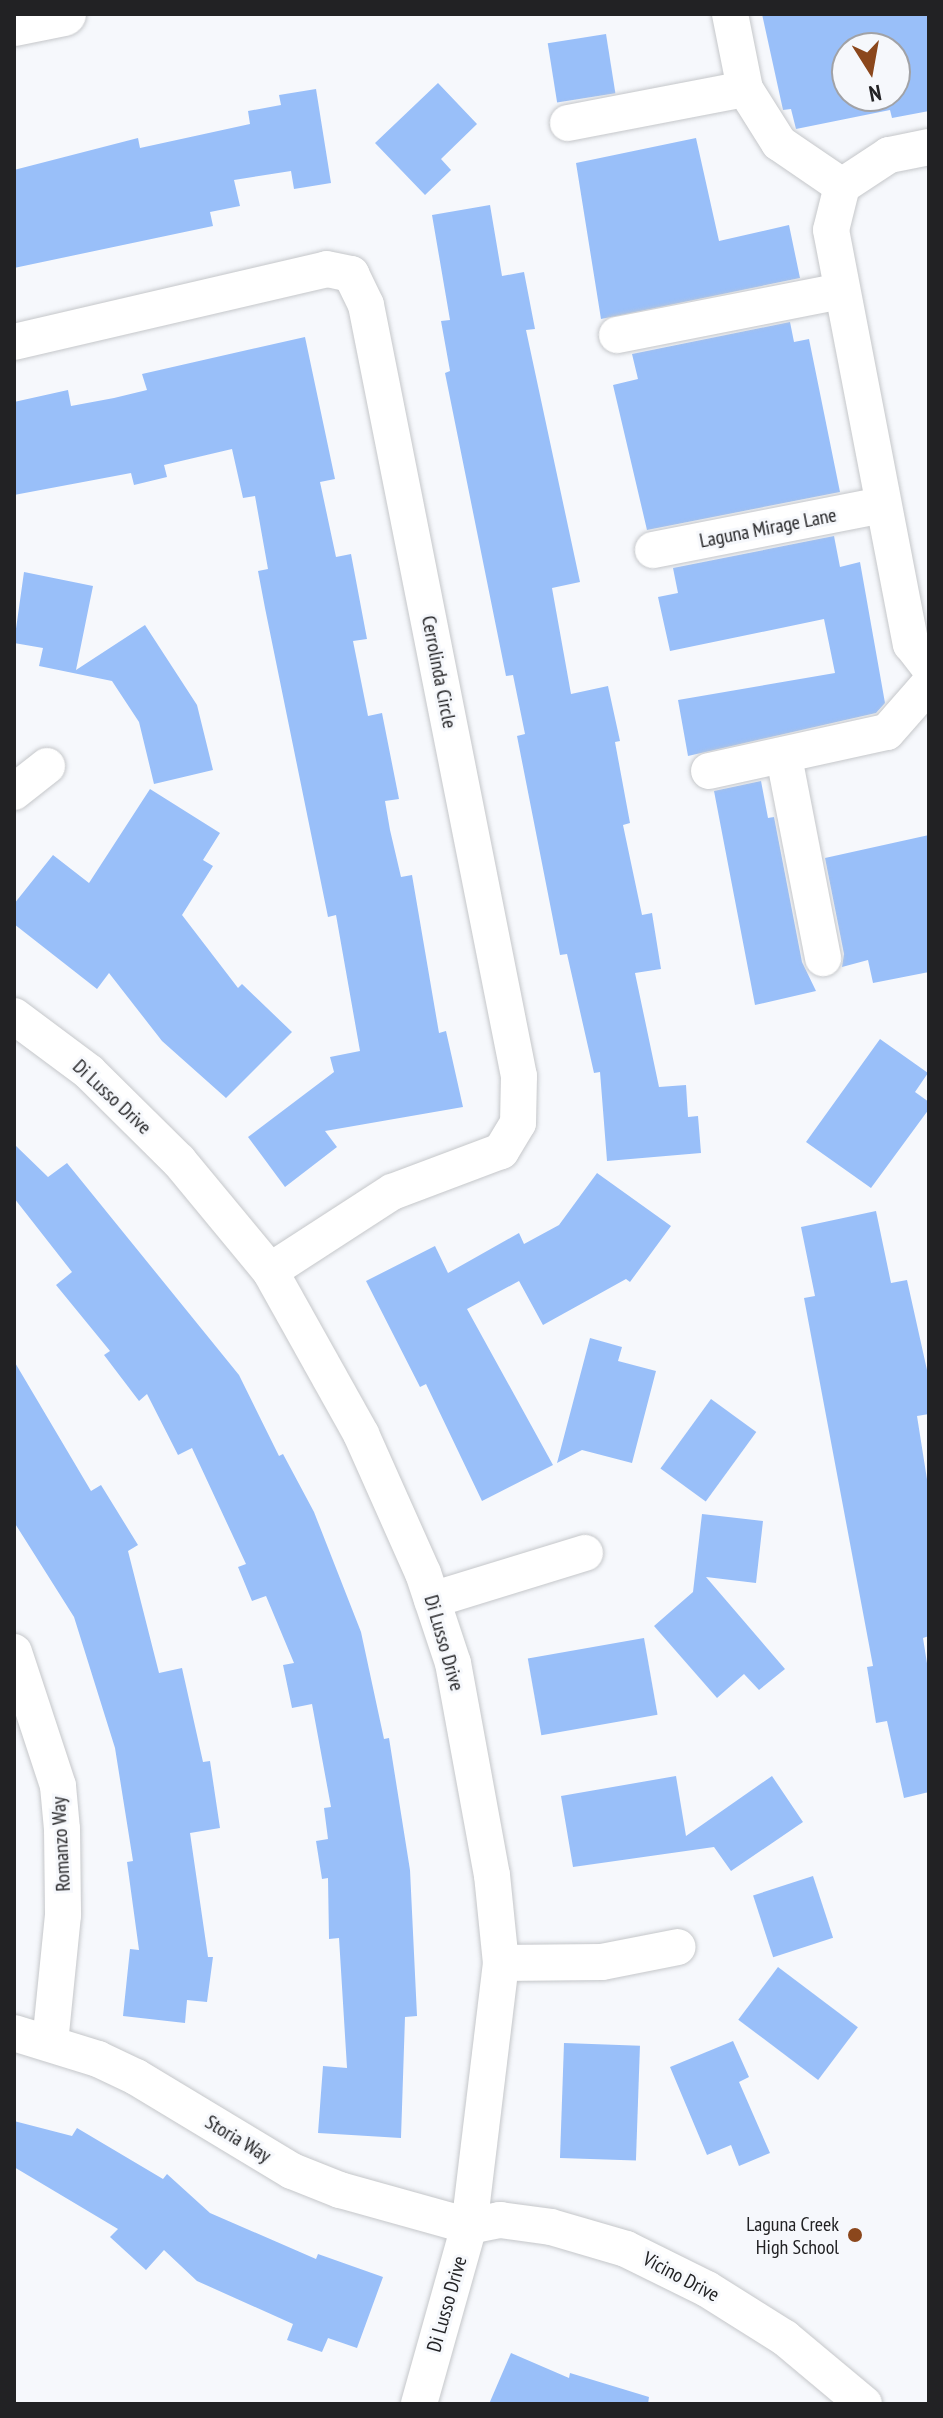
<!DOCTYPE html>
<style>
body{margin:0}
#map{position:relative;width:943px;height:2418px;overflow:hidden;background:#f6f8fc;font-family:"PT Sans Narrow",sans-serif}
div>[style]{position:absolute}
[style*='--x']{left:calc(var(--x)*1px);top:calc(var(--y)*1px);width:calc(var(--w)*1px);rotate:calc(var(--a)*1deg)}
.building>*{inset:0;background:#99bff9;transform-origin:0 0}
.roads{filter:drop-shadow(0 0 2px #c5c7ca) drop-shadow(0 0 2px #c5c7ca)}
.minor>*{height:36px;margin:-18px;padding:0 18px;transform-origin:18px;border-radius:18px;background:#fff}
.major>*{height:44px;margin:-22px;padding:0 22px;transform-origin:22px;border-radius:22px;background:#fff}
.dots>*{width:22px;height:22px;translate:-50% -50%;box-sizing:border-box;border:4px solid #f6f8fc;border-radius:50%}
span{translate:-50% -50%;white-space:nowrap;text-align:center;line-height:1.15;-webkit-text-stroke:6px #f6f8fc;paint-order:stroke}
.street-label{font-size:20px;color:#222224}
.poi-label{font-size:20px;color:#222224}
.right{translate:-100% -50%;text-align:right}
.frame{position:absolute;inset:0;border:16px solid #222224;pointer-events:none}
.north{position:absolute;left:831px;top:32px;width:80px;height:80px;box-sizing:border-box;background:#f6f8fc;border:2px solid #a1a2a6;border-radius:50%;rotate:169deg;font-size:22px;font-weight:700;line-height:32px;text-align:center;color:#222224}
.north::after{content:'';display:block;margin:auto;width:28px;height:36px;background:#8b471c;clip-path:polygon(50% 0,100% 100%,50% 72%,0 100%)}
</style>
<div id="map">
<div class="building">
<i style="clip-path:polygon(evenodd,762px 14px,929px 14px,929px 111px,892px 118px,890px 110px,796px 129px,791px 109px,783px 110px,762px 14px,847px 48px,895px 48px,895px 96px,847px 96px,847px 48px)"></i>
<i style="left:606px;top:34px;width:60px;height:59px;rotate:81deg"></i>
<i style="clip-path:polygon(438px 83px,477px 124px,441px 159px,451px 170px,425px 195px,375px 143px)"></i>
<i style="clip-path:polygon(316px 89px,331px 183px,294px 189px,291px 171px,234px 180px,240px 206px,210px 212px,213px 226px,14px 268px,14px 170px,138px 138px,140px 148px,250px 124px,248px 111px,281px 105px,279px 95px)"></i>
<i style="clip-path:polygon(696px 138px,719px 241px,789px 225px,800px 278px,601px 319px,576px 163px)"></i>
<i style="clip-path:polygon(490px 205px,502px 276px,524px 272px,535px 329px,526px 330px,580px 582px,552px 588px,571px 694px,608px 686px,620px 741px,615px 742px,630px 823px,623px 825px,642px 915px,652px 913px,661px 969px,635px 973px,659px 1087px,686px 1085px,688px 1117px,698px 1116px,701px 1153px,607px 1161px,600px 1072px,594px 1073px,567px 954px,560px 955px,517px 736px,525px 734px,513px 675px,506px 676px,445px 373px,450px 371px,441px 321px,450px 320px,432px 215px)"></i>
<i style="clip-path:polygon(790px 322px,794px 342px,809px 339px,840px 492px,647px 530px,613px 385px,638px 379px,632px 354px)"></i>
<i style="clip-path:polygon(305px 337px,335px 479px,320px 482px,336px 557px,351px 554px,367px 639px,353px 641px,368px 716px,382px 713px,399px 799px,385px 801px,390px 830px,401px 877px,412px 875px,439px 1033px,446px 1031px,463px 1107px,325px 1131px,337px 1147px,285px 1187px,248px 1137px,334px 1072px,330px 1057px,360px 1051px,336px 915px,328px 917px,265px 608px,258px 571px,268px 569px,255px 496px,243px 498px,232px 449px,164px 465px,167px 477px,134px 485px,131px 473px,14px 495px,14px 402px,68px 390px,71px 406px,114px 398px,147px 390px,142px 374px)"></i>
<i style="clip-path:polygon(834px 536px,840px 567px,860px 562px,885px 703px,876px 713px,688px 756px,678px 700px,835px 673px,824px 619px,670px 651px,658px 597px,678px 593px,673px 568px)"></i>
<i style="clip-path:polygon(24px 572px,93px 586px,76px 670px,145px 625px,197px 705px,213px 770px,154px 784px,139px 722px,112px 681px,39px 666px,43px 648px,14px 643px)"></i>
<i style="clip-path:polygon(761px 781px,768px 818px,774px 817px,802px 962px,816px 991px,755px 1005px,714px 791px)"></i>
<i style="clip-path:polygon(150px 789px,220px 833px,203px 860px,213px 866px,182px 915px,238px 988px,242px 984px,292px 1032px,226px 1098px,162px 1041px,109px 973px,97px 989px,14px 924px,14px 904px,53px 855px,89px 883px)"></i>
<i style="clip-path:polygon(929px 835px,929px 972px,873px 983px,868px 960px,842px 967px,844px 954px,825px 858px)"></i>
<i style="clip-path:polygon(880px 1039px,928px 1073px,915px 1092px,929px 1102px,929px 1109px,871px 1188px,806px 1142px)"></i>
<i style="clip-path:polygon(14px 1144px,48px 1177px,67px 1163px,239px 1375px,279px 1456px,283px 1454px,314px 1512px,361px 1632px,384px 1739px,389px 1738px,410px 1870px,417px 2016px,405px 2017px,401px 2138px,318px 2133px,323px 2066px,347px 2068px,339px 1938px,329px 1939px,328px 1878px,322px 1879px,316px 1841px,328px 1839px,324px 1808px,331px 1807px,312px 1704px,292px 1708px,283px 1665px,294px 1663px,266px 1596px,252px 1601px,238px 1567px,246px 1564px,192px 1448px,178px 1455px,147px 1394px,139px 1401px,104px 1355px,110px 1351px,56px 1285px,72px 1272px,14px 1198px)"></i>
<i style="clip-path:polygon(597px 1173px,671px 1226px,630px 1282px,626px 1279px,543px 1325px,519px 1281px,467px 1309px,553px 1465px,482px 1501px,426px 1384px,420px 1387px,366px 1281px,435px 1246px,448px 1273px,519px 1233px,524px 1244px,559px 1225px)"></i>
<i style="clip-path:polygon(876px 1211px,891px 1283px,907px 1280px,929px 1379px,929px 1414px,917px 1416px,929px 1492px,929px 1636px,923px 1638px,929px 1676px,929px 1792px,904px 1798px,887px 1721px,876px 1723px,867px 1667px,873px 1666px,804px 1298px,815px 1296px,801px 1227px)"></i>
<i style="clip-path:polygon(590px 1338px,622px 1347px,618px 1361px,656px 1371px,632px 1463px,582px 1450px,557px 1463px)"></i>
<i style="clip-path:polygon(14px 1361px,91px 1491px,101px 1485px,138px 1545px,128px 1551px,159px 1673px,182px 1668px,203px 1762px,210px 1761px,220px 1828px,190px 1833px,208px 1957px,213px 1957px,207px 2002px,187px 2000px,185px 2023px,123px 2016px,130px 1949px,139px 1950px,127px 1862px,133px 1861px,115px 1748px,74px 1617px,14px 1522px)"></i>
<i style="left:711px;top:1399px;width:56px;height:86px;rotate:36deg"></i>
<i style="clip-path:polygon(702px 1514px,763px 1521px,756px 1583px,706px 1577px,785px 1669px,759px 1690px,744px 1674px,717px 1698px,654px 1626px,693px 1592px)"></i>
<i style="left:644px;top:1638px;width:78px;height:118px;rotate:80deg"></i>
<i style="clip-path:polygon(676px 1776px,686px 1836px,772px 1776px,803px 1822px,731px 1871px,714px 1847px,573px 1867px,561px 1796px)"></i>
<i style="left:813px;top:1876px;width:65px;height:63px;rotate:72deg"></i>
<i style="left:778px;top:1967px;width:100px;height:66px;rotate:37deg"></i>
<i style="clip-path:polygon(733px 2041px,749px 2077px,739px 2082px,770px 2153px,739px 2166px,731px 2145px,707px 2155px,670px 2067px)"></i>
<i style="left:564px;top:2043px;width:76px;height:115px;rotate:2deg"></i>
<i style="clip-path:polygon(14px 2121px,72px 2136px,77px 2128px,163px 2179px,167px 2174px,210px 2213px,316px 2259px,318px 2254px,383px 2277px,357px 2348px,328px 2338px,322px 2352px,287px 2340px,293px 2324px,197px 2281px,164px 2250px,146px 2270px,110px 2237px,118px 2229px,14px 2167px)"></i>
<i style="clip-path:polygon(511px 2353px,569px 2378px,570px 2373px,649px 2397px,648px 2404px,489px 2404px)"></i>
</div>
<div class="roads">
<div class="minor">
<i style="--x:730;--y:14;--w:76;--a:78.7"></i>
<i style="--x:745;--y:89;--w:64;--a:57.8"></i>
<i style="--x:779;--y:143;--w:76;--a:34.3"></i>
<i style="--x:568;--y:123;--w:180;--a:-10.9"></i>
<i style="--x:929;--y:147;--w:41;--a:168.7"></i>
<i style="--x:889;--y:155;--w:56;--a:146.6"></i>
<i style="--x:842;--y:186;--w:45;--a:104"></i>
<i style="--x:831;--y:230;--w:422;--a:79.1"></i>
<i style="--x:911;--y:644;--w:29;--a:52"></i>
<i style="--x:617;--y:335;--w:228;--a:-11.1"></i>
<i style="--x:14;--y:342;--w:321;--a:-13.1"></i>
<i style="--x:327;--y:269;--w:25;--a:12"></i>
<i style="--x:351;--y:274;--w:34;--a:64"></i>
<i style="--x:366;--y:305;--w:786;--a:78.78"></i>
<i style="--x:519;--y:1076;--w:47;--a:91.2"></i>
<i style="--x:518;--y:1123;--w:33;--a:121"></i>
<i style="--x:501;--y:1151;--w:116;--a:159.4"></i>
<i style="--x:392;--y:1192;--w:145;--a:147.1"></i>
<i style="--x:653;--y:550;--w:234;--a:-11.1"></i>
<i style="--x:784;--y:757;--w:205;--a:79"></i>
<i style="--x:709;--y:771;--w:182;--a:-12.4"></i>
<i style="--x:887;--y:732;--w:64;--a:-48.8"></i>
<i style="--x:14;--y:792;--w:42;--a:-38.2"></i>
<i style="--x:14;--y:1016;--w:94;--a:36.7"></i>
<i style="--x:89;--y:1072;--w:127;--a:44.7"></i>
<i style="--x:179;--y:1161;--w:143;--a:50.4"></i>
<i style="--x:270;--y:1271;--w:187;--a:60.8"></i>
<i style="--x:361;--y:1434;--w:152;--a:66"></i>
<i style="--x:423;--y:1573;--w:95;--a:71.6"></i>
<i style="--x:453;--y:1663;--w:216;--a:79.6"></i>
<i style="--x:492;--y:1875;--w:88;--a:84.2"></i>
<i style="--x:501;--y:1963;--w:265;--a:96.9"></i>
<i style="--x:469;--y:2226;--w:185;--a:105.7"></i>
<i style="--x:432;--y:1600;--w:160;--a:-17.1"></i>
<i style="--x:14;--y:1652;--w:141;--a:71.8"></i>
<i style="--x:58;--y:1786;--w:43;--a:84.7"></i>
<i style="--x:62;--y:1829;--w:86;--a:89.3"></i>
<i style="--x:63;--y:1915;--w:128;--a:95.8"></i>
<i style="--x:501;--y:1963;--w:101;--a:-0.6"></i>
<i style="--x:602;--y:1962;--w:77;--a:-11.2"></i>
<i style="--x:14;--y:2033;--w:88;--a:17.2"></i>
<i style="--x:98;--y:2059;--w:42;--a:25.3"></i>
<i style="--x:136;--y:2077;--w:182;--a:31.1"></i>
<i style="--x:292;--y:2171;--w:52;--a:21.6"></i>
<i style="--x:340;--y:2190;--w:134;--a:15.6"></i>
<i style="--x:469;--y:2226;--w:32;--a:-11"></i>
<i style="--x:500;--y:2220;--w:51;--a:7.8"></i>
<i style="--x:551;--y:2227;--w:78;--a:16.3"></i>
<i style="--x:626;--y:2249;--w:90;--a:26.3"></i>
<i style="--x:707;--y:2289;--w:92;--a:32.1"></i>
<i style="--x:785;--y:2338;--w:103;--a:39.9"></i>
</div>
<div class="major">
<i style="--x:14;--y:24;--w:51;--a:-11.3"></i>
</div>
</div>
<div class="dots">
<i style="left:855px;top:2235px;background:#8b471c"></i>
</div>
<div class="street-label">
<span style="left:768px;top:528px;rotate:-11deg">Laguna Mirage Lane</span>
<span style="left:439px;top:672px;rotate:79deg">Cerrolinda Circle</span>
<span style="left:112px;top:1097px;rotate:43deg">Di Lusso Drive</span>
<span style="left:444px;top:1643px;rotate:74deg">Di Lusso Drive</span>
<span style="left:61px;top:1844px;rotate:-93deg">Romanzo Way</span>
<span style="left:238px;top:2139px;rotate:31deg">Storia Way</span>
<span style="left:681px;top:2277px;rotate:28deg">Vicino Drive</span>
<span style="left:447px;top:2304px;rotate:-74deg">Di Lusso Drive</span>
</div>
<div class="poi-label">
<span class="right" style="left:839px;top:2236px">Laguna Creek<br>High School</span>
</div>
<div class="frame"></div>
<div class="north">N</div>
</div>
